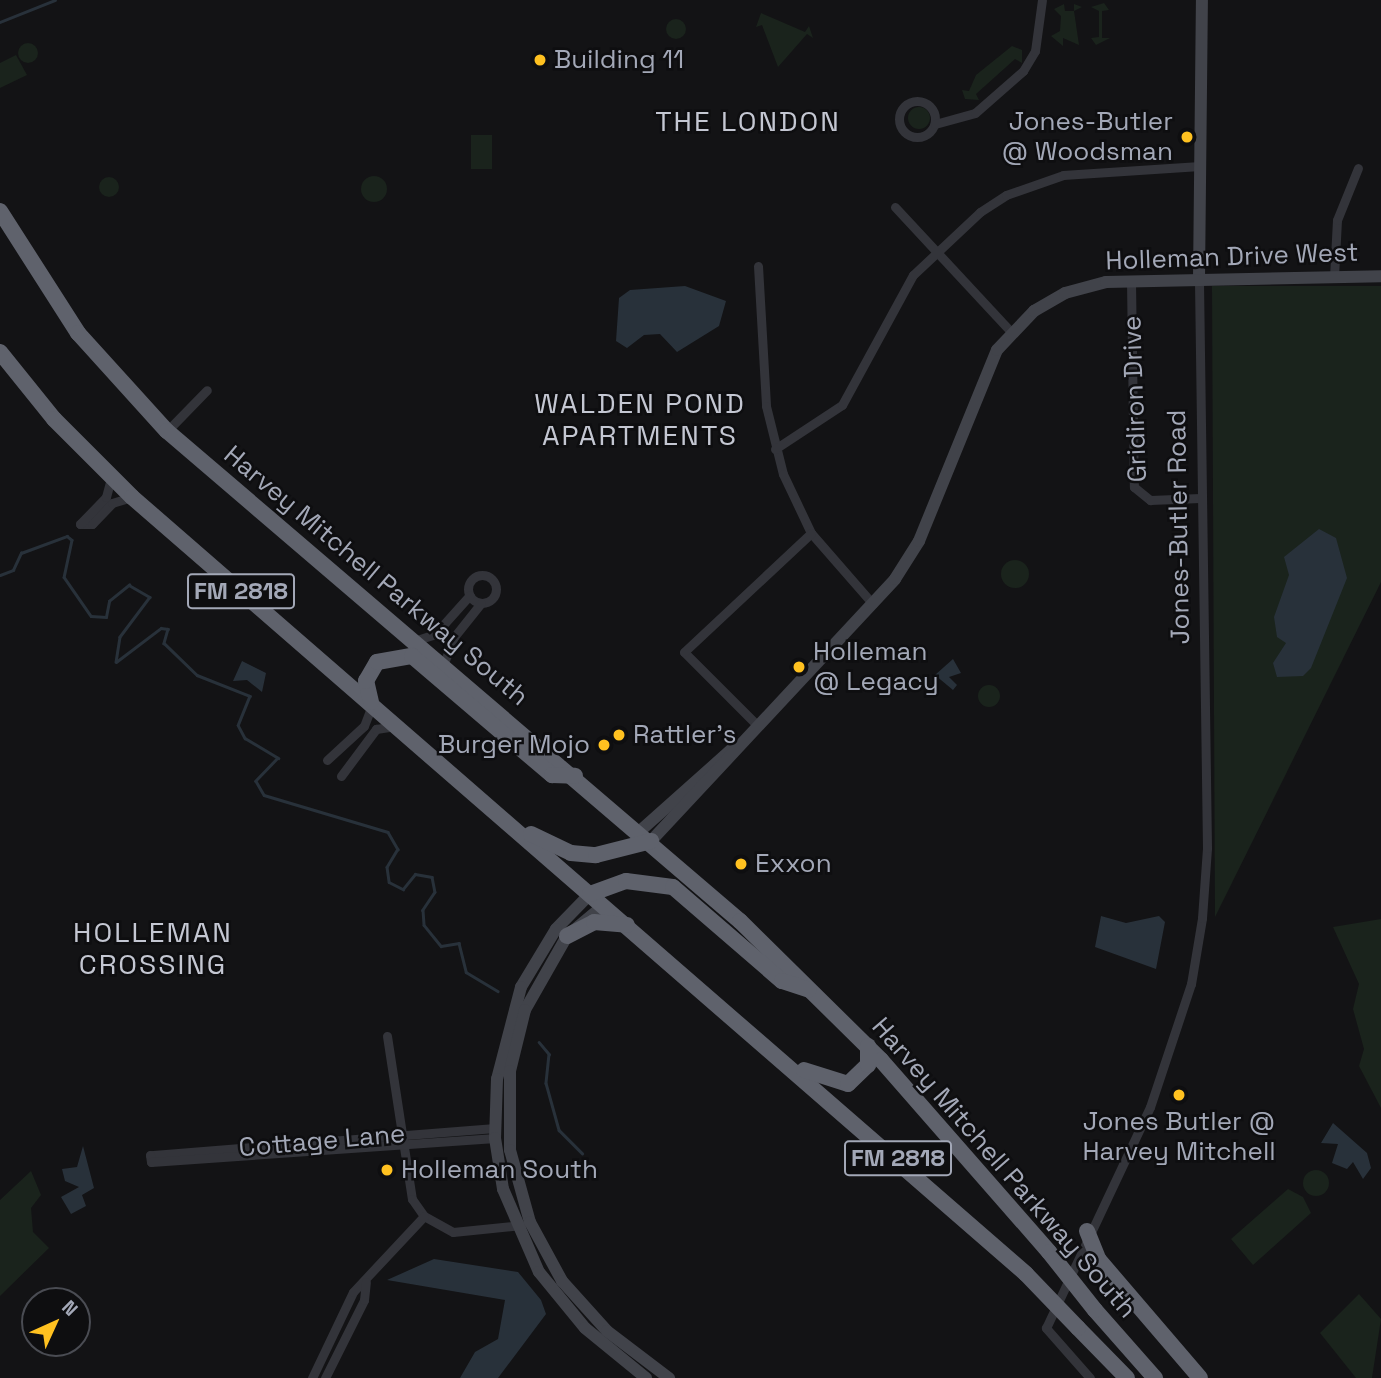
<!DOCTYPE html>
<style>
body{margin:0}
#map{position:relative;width:1381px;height:1378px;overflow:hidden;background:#131315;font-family:"Space Grotesk",sans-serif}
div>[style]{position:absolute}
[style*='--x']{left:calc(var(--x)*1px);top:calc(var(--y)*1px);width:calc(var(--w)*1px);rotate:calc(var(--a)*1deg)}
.green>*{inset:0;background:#1a231c;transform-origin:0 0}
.round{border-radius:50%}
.water>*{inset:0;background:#28313a}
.stream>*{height:2.5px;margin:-1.25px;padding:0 1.25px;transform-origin:1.25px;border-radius:1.25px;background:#28313a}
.street>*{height:9px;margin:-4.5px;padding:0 4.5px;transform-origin:4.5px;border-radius:4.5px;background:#33343a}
.street>.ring{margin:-4.5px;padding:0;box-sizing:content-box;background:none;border:9px solid #33343a;border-radius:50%}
.secondary>*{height:12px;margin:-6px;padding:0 6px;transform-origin:6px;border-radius:6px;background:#41434a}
.highway>*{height:16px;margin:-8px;padding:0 8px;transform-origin:8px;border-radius:8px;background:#5f626c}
.highway-bridge>*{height:16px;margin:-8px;padding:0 8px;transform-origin:8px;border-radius:8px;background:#5f626c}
.dots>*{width:19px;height:19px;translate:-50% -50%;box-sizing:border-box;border:4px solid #0e0e10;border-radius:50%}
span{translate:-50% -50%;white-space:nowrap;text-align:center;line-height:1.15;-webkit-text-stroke:5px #0e0e10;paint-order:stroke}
.shield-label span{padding:2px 5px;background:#0e0e10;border:2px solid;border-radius:5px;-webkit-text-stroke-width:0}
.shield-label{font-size:24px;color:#a3a8b7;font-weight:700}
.poi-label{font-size:26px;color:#a3a8b7}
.left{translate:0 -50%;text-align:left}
.right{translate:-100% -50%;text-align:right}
.street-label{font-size:26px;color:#a3a8b7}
.neighbourhood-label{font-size:28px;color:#c4c7d2;letter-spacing:2px}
.north{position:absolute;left:21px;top:1287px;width:70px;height:70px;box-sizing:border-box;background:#0e0e10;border:2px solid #4a4c53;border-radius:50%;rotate:45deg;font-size:19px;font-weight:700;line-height:28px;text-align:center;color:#a3a8b7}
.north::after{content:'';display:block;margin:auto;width:24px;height:32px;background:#ffc120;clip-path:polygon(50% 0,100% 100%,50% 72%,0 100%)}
</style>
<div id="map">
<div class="green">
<i style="clip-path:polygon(1104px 3px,1109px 10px,1102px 11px,1102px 38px,1110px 38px,1096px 45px,1091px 38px,1099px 37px,1099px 11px,1091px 7px)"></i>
<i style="clip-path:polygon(1064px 4px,1065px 11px,1074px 11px,1074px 4px,1082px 7px,1074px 11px,1079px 45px,1063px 38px,1063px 46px,1051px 36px,1060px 31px,1061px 16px,1054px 9px)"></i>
<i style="clip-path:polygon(761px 13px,805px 32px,809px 26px,813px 38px,807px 34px,778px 67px,762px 25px,756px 27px)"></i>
<i class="round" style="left:666px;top:19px;width:20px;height:20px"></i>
<i class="round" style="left:18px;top:43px;width:20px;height:20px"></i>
<i style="clip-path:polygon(1012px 46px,1022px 50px,1022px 63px,1015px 59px,976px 94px,979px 100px,965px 99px,962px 90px,969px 91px,976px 75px)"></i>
<i style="clip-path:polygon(16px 55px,27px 75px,0 88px,0 63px)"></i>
<i class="round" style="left:908px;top:107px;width:22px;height:22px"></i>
<i style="left:471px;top:135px;width:21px;height:34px"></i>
<i class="round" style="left:361px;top:176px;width:26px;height:26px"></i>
<i class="round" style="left:99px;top:177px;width:20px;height:20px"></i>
<i style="clip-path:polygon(1212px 286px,1381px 286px,1381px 582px,1215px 917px)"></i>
<i class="round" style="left:1001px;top:560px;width:28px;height:28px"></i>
<i class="round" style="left:978px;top:685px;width:22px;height:22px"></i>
<i style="clip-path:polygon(1381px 919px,1381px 1108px,1359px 1066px,1364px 1049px,1353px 1009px,1359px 984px,1333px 927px)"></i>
<i class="round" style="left:1303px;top:1170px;width:26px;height:26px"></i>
<i style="clip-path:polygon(31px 1171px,41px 1195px,31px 1208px,33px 1232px,49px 1248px,0 1296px,0 1200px)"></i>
<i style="clip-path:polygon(1288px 1189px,1303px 1197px,1311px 1213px,1253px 1265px,1231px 1239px)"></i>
<i style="clip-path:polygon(1359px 1294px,1381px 1319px,1372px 1378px,1356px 1378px,1320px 1333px)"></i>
</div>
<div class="water">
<i style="clip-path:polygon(685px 286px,726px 301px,719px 326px,677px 352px,660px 334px,644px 335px,627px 348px,616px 341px,619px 298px,630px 290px)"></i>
<i style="clip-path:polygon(1319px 529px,1336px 538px,1347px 578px,1311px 668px,1303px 676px,1277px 677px,1273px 663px,1286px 643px,1277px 637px,1274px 617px,1289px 575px,1284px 557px)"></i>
<i style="clip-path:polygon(953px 659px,961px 673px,949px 677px,957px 685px,953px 690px,935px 675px)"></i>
<i style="clip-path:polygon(242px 661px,266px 673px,262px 692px,247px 680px,233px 681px)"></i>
<i style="clip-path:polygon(1101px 916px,1126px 923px,1159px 916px,1165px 922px,1156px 969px,1095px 947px)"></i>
<i style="clip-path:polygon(1333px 1123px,1367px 1153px,1371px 1168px,1363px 1179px,1353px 1162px,1347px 1169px,1332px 1163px,1338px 1144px,1321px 1143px)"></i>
<i style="clip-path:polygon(83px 1146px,94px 1188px,82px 1195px,86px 1206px,71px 1214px,61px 1197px,79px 1187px,65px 1181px,62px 1169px,77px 1167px)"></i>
<i style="clip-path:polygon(434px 1259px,518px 1272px,541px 1300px,546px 1314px,498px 1378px,460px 1378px,475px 1352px,498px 1339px,505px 1300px,387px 1280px)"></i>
</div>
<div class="stream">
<i style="--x:0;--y:22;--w:59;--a:-21.8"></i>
<i style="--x:0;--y:575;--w:14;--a:-21"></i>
<i style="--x:13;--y:570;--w:19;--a:-65"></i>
<i style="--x:21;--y:553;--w:49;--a:-20.3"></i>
<i style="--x:67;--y:536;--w:6;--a:39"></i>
<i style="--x:72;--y:540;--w:38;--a:102"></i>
<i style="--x:64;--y:577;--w:47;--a:55.3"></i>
<i style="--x:91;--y:616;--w:15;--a:4"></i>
<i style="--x:106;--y:617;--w:16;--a:-79"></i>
<i style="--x:109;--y:601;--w:26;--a:-39"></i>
<i style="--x:129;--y:585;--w:24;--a:30"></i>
<i style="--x:150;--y:597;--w:50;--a:126.9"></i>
<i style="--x:120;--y:637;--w:25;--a:99"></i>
<i style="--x:116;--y:662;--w:56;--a:-37.1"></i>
<i style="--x:161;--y:628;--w:7;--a:8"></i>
<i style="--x:168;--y:629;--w:15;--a:106"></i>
<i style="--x:164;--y:643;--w:46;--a:44.1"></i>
<i style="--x:197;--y:675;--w:57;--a:21.6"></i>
<i style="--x:250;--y:696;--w:31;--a:112"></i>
<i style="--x:238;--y:725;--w:15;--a:62"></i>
<i style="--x:245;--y:738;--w:39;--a:31"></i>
<i style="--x:278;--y:758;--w:32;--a:134"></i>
<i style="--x:256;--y:781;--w:16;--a:60"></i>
<i style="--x:264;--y:795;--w:129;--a:16.6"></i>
<i style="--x:388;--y:832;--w:20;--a:60"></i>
<i style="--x:398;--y:849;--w:21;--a:121"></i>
<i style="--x:387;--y:867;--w:15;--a:82"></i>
<i style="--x:389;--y:882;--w:16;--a:27"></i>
<i style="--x:403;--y:889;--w:19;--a:-51"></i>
<i style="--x:415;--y:874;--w:17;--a:10"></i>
<i style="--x:432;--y:877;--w:15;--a:79"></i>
<i style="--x:435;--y:892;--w:22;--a:124"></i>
<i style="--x:423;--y:910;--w:15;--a:86"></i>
<i style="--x:424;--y:925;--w:27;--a:51"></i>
<i style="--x:441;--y:946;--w:18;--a:-9"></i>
<i style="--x:459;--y:943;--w:30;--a:76"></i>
<i style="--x:466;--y:972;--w:37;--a:31"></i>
<i style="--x:539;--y:1042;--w:16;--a:50"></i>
<i style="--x:549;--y:1054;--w:29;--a:96"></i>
<i style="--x:546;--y:1083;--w:49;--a:74.5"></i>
<i style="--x:559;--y:1130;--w:33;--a:45"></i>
</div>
<div class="street">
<i class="ring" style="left:899px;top:101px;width:27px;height:27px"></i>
<i style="--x:935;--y:124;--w:41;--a:-15.4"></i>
<i style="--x:975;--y:113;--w:64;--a:-41.2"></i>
<i style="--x:1023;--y:71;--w:23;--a:-59"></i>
<i style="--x:1035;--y:51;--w:51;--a:-82.2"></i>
<i style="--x:895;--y:207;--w:171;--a:47.1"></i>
<i style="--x:758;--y:266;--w:140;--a:86.7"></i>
<i style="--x:766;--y:406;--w:70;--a:76"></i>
<i style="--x:783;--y:474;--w:65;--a:64.6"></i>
<i style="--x:811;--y:533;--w:94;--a:48.9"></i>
<i style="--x:1334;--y:277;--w:57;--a:-87"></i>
<i style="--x:1337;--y:220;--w:56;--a:-68"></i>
<i style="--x:1131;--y:281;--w:206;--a:89.2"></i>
<i style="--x:1134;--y:487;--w:21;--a:39"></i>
<i style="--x:1150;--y:500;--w:50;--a:-2.3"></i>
<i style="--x:167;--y:431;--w:57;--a:-45.7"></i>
<i style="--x:775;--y:449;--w:80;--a:-33.3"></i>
<i style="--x:842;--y:405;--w:148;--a:-61.4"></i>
<i style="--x:913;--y:275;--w:92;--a:-43.2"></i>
<i style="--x:980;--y:212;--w:31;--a:-33"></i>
<i style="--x:1006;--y:195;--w:60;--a:-19.3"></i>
<i style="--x:1063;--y:175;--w:137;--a:-3.8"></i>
<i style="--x:80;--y:524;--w:12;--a:0"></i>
<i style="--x:92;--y:524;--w:29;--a:-46"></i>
<i style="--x:112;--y:503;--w:21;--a:-17"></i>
<i style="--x:80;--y:524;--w:37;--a:-46"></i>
<i style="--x:106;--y:497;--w:20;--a:-75"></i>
<i class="ring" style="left:468px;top:575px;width:19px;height:19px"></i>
<i style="--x:417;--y:640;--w:19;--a:-18"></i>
<i style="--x:435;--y:634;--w:52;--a:-48.1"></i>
<i style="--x:444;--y:663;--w:28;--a:-69"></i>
<i style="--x:454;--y:637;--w:43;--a:-51.5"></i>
<i style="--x:757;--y:725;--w:103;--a:-135"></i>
<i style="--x:684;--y:652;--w:174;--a:-43.1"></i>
<i style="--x:327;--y:760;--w:50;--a:-42.6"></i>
<i style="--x:364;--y:726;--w:22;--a:-69"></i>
<i style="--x:341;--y:776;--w:59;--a:-53.3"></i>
<i style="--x:376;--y:729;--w:18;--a:-9"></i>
<i style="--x:387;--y:1036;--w:165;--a:81.3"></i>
<i style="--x:412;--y:1199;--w:21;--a:55"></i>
<i style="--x:424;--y:1216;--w:33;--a:29"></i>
<i style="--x:453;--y:1232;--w:69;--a:-5.8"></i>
<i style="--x:495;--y:1128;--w:346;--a:175.5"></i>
<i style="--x:150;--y:1155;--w:7;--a:82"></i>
<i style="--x:151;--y:1162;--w:345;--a:-4"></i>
<i style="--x:312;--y:1378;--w:95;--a:-64.5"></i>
<i style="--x:353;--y:1292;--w:104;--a:-46.9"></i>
<i style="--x:325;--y:1378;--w:87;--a:-63.4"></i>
<i style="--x:364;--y:1300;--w:18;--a:-84"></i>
<i style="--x:1090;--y:1378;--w:67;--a:-131.3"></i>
<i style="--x:1046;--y:1328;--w:244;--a:-64.8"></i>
<i style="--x:1150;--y:1107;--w:130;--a:-71.6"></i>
<i style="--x:1191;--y:984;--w:67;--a:-80.5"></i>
<i style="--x:1202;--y:918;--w:70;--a:-85.9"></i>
<i style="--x:1207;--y:848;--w:569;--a:-90.81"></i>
</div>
<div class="secondary">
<i style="--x:1199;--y:279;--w:279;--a:-89.4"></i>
<i style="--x:640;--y:831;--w:122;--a:-41.7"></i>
<i style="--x:651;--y:841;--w:358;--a:-47"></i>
<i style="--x:895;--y:579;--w:45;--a:-57.7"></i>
<i style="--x:919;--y:541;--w:206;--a:-67.8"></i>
<i style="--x:997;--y:350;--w:54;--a:-46.5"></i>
<i style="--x:1034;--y:311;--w:36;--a:-30"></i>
<i style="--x:1065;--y:293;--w:42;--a:-15"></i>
<i style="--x:1106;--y:282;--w:275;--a:-1.2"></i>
<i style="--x:590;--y:894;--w:49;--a:134.2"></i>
<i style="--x:556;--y:929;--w:68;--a:121.1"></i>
<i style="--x:521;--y:987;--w:95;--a:104.6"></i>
<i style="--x:497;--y:1079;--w:59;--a:91.9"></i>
<i style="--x:495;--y:1138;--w:52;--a:81.1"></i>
<i style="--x:503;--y:1189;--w:90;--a:66.6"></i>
<i style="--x:539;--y:1272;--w:72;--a:50.6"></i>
<i style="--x:585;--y:1328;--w:79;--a:39.3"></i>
<i style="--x:604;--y:905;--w:48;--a:140"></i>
<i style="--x:567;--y:936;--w:85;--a:119.6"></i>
<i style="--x:525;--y:1010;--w:63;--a:103.8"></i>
<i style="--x:510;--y:1071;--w:79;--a:90"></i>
<i style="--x:510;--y:1150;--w:75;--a:74.5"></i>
<i style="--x:530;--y:1222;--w:67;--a:61.5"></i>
<i style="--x:562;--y:1281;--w:67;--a:48"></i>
<i style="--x:607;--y:1331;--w:78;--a:37.2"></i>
</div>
<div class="highway">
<i style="--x:0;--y:211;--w:145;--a:57.4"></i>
<i style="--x:78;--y:333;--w:132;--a:47.8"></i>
<i style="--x:167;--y:431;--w:754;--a:40.54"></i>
<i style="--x:740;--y:921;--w:198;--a:44.6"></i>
<i style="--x:881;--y:1060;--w:255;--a:48.8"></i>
<i style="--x:0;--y:352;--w:86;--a:51.1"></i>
<i style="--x:54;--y:419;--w:110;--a:45"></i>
<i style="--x:132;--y:497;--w:1184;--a:40.99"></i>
<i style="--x:371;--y:702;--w:22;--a:-103"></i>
<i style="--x:366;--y:681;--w:22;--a:-60"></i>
<i style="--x:377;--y:662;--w:36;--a:-10"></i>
<i style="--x:412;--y:656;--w:184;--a:40.4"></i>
<i style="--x:552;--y:775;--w:23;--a:2"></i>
<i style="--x:531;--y:834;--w:44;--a:25.4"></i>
<i style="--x:571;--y:853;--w:25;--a:5"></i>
<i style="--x:596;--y:855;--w:57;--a:-14.3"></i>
<i style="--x:590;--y:894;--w:38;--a:-20"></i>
<i style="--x:626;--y:881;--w:47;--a:7.3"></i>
<i style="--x:673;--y:887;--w:144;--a:40.8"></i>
<i style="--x:782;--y:981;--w:28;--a:18"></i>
<i style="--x:567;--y:936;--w:30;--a:-27"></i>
<i style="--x:594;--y:922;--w:33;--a:5"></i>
<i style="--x:804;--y:1070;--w:46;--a:17.7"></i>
<i style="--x:848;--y:1084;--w:28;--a:-44"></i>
<i style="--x:868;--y:1065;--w:19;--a:-90"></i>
<i style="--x:1087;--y:1231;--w:31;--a:68"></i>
<i style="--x:1099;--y:1260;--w:155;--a:49.4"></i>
<i style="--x:1095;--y:1310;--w:91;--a:48.6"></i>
<i style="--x:1078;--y:1328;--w:70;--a:45.6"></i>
</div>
<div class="highway-bridge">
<i style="--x:1049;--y:1252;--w:74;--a:51.6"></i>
<i style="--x:1026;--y:1274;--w:75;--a:46.1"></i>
</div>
<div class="dots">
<i style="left:540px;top:60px;background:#ffc120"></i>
<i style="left:1187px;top:137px;background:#ffc120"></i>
<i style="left:799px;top:667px;background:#ffc120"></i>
<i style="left:619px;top:735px;background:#ffc120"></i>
<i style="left:604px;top:745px;background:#ffc120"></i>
<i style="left:741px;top:864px;background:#ffc120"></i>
<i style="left:1179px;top:1095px;background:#ffc120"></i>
<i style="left:387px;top:1170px;background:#ffc120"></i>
</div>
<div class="shield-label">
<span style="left:241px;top:591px">FM 2818</span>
<span style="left:898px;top:1158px">FM 2818</span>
</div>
<div class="poi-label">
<span class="left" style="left:554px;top:60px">Building 11</span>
<span class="right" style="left:1173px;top:137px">Jones-Butler<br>@ Woodsman</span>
<span class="left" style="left:813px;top:667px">Holleman<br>@ Legacy</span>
<span class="left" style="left:633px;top:735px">Rattler's</span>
<span class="right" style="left:590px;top:745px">Burger Mojo</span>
<span class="left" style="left:755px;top:864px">Exxon</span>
<span style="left:1179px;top:1137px">Jones Butler @<br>Harvey Mitchell</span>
<span class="left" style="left:401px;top:1170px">Holleman South</span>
</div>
<div class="street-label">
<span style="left:1232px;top:257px;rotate:-2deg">Holleman Drive West</span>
<span style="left:1135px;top:399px;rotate:-92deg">Gridiron Drive</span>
<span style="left:1179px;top:527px;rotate:-91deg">Jones-Butler Road</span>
<span style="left:376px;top:576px;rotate:40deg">Harvey Mitchell Parkway South</span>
<span style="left:322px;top:1141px;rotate:-5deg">Cottage Lane</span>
<span style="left:1004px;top:1168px;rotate:49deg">Harvey Mitchell Parkway South</span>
</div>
<div class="neighbourhood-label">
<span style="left:748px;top:121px">THE LONDON</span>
<span style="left:640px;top:419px">WALDEN POND<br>APARTMENTS</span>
<span style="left:153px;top:948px">HOLLEMAN<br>CROSSING</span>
</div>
<div class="north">N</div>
</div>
